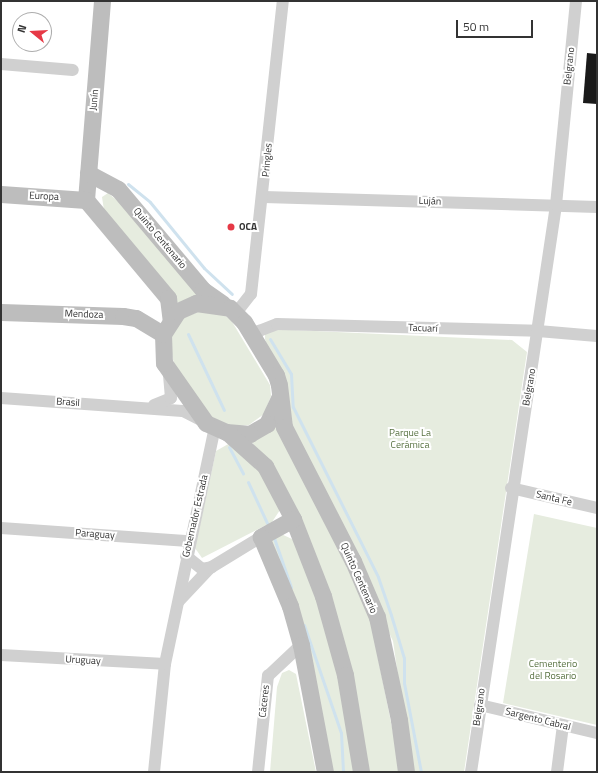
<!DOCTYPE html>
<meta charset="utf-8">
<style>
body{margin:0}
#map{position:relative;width:598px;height:773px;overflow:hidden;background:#fff;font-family:"Titillium Web",sans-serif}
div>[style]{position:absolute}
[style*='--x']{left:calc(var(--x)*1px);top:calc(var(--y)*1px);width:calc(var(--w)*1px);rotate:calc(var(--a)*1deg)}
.green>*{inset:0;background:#e6ecdf}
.stream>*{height:3px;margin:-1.5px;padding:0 1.5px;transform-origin:1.5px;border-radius:1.5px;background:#cfe2ee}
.building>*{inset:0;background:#1a1a1a}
.street>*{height:12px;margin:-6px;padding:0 6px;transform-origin:6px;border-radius:6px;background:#d0d0d0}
.secondary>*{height:17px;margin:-8.5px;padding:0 8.5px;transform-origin:8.5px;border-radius:8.5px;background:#bdbdbd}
.dots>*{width:11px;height:11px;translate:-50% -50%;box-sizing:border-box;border:2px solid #fff;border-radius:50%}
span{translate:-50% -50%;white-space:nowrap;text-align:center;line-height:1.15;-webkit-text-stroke:4px #fff;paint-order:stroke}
.street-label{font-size:10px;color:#333}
.poi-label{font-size:10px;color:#333;font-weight:700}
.left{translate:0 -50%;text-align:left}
.park-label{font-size:10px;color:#56703f}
.frame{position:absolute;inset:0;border:2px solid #333;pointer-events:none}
.north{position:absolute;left:12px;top:12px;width:40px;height:40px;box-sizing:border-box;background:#fff;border:1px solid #adadad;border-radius:50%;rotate:288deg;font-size:11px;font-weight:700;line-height:16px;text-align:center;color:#333}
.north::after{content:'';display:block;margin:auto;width:14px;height:18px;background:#e63946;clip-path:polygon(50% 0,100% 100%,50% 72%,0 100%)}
.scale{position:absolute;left:456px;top:20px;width:77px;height:18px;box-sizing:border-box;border:2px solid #333;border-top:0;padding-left:5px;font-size:12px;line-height:14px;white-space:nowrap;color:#333;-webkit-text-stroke:3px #fff;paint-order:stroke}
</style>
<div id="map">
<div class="green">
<i style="clip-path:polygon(108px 193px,130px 211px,201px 295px,177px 303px,104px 210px,102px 197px)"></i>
<i style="clip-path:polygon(204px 310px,223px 314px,231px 320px,270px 385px,271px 396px,264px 414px,249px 425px,229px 427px,209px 415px,175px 369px,169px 340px,184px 317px)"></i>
<i style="clip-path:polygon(271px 329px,512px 340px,527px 352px,464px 772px,412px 772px,393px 641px,289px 426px,265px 339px,265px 333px)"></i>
<i style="clip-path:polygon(275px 425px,368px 608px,401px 772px,365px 772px,364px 757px,279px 479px,251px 441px)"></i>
<i style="clip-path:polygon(230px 443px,254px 461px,280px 510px,272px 522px,202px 558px,195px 548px,216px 451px)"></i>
<i style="clip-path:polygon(534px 514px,597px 528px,597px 725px,503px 703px)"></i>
<i style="clip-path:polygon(279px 533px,292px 539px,300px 549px,334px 652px,356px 772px,331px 772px,270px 537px)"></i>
<i style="clip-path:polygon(289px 670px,296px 674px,316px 772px,270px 772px,277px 687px,282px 673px)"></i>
</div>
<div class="stream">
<i style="--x:128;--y:184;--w:28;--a:39"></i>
<i style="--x:150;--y:202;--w:85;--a:50.7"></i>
<i style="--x:204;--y:268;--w:38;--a:43"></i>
<i style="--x:188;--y:334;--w:84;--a:64.7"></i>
<i style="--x:270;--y:339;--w:41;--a:59"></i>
<i style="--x:291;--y:374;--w:33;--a:87"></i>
<i style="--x:293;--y:407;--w:190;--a:63.4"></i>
<i style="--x:378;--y:577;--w:40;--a:71.1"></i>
<i style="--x:391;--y:615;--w:45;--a:73.2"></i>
<i style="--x:404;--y:658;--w:25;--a:90"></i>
<i style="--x:404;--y:683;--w:91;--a:79.2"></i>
<i style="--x:229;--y:447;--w:30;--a:62"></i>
<i style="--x:248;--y:482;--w:45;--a:65.1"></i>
<i style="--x:274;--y:538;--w:52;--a:70.9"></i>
<i style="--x:304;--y:625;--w:114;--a:71.1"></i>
<i style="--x:341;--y:733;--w:39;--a:87"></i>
</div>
<div class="building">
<i style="clip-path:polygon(587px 53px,597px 54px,597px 104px,583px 103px)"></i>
</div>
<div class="street">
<i style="--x:1;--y:64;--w:72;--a:4.8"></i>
<i style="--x:264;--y:197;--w:333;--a:1.7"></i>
<i style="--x:236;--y:313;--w:24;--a:-52"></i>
<i style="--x:251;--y:294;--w:295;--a:-83.8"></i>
<i style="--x:254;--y:338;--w:9;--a:-54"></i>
<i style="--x:259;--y:331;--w:19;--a:-21"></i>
<i style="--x:277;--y:324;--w:261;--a:1.5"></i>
<i style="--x:538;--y:331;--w:59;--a:4.8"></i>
<i style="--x:1;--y:398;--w:182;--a:4.1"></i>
<i style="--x:183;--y:411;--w:22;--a:27"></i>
<i style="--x:154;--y:405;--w:18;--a:-22"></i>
<i style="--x:171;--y:398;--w:23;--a:-95"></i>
<i style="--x:511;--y:488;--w:88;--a:13.1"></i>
<i style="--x:1;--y:528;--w:188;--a:4"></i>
<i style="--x:186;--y:556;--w:21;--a:39"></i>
<i style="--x:202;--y:569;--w:10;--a:-11"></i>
<i style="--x:179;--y:601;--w:45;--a:-46.8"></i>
<i style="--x:210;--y:568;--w:60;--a:-31.3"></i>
<i style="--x:1;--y:655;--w:164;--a:3.1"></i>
<i style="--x:480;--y:705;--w:120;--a:13.5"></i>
<i style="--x:154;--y:772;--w:109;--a:-84.2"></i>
<i style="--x:165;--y:664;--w:242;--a:-78.1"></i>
<i style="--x:258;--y:772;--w:97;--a:-84.1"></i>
<i style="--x:268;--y:676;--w:45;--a:-43.2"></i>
<i style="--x:471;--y:772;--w:573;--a:-81.47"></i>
<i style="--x:556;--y:205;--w:205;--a:-84.4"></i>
<i style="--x:557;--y:772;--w:47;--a:-82.7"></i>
</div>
<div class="secondary">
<i style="--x:102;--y:1;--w:200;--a:94.6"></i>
<i style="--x:86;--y:200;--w:128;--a:50.1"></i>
<i style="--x:168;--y:298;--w:23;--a:83"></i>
<i style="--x:88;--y:173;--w:34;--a:28"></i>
<i style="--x:118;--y:189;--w:132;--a:49.9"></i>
<i style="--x:203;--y:290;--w:24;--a:35"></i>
<i style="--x:1;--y:194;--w:85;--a:4"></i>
<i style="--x:1;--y:312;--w:122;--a:1.9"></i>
<i style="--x:123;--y:316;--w:13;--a:9"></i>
<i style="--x:136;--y:318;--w:31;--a:31"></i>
<i style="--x:280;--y:396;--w:31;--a:115"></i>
<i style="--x:267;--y:424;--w:20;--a:150"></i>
<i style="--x:250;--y:434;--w:24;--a:-175"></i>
<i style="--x:226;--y:432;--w:22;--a:-156"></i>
<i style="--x:206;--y:423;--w:73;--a:-125"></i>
<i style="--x:164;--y:363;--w:29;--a:-92"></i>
<i style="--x:163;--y:334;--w:27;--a:-57"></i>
<i style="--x:178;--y:311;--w:20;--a:-24"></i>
<i style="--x:196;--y:303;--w:34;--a:8"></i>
<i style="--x:230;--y:308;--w:20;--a:45"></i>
<i style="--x:244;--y:322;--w:62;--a:58.9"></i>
<i style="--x:276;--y:375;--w:10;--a:73"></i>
<i style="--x:279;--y:385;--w:42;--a:83.2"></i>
<i style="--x:284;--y:427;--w:151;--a:62.8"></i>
<i style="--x:353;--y:561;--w:61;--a:66.8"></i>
<i style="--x:377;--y:617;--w:105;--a:77.9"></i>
<i style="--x:399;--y:720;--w:52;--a:82.3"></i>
<i style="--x:228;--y:433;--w:50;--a:41.7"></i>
<i style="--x:265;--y:466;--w:60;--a:62.2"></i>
<i style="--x:293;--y:519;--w:83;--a:68.7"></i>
<i style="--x:323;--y:596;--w:82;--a:74.4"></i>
<i style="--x:345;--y:675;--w:98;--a:80.6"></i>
<i style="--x:293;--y:519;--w:37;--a:151"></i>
<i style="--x:261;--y:537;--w:75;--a:67.2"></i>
<i style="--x:290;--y:606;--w:41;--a:74.2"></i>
<i style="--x:301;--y:645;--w:129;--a:79.3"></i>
</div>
<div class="dots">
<i style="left:231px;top:227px;background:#e63946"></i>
</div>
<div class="street-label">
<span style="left:569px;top:66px;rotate:-84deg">Belgrano</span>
<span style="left:94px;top:100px;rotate:-85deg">Junín</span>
<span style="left:267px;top:160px;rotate:-85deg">Pringles</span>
<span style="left:44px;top:196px;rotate:3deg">Europa</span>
<span style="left:430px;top:201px;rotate:2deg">Luján</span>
<span style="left:160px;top:238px;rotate:50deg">Quinto Centenario</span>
<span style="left:84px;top:314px;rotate:2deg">Mendoza</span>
<span style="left:423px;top:328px;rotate:2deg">Tacuarí</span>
<span style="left:529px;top:387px;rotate:-80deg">Belgrano</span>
<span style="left:68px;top:402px;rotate:4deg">Brasil</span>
<span style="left:554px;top:498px;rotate:13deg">Santa Fe</span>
<span style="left:195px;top:516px;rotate:-77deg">Gobernador Estrada</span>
<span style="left:95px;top:534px;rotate:4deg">Paraguay</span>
<span style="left:359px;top:578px;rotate:66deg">Quinto Centenario</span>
<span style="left:83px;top:660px;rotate:3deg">Uruguay</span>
<span style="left:264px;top:701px;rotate:-84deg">Cáceres</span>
<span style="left:479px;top:707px;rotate:-82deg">Belgrano</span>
<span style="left:538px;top:719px;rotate:14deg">Sargento Cabral</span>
</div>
<div class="poi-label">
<span class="left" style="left:239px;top:227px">OCA</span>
</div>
<div class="park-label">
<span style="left:410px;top:438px">Parque La<br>Cerámica</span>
<span style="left:553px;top:669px">Cementerio<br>del Rosario</span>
</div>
<div class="frame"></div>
<div class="north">N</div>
<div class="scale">50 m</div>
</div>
